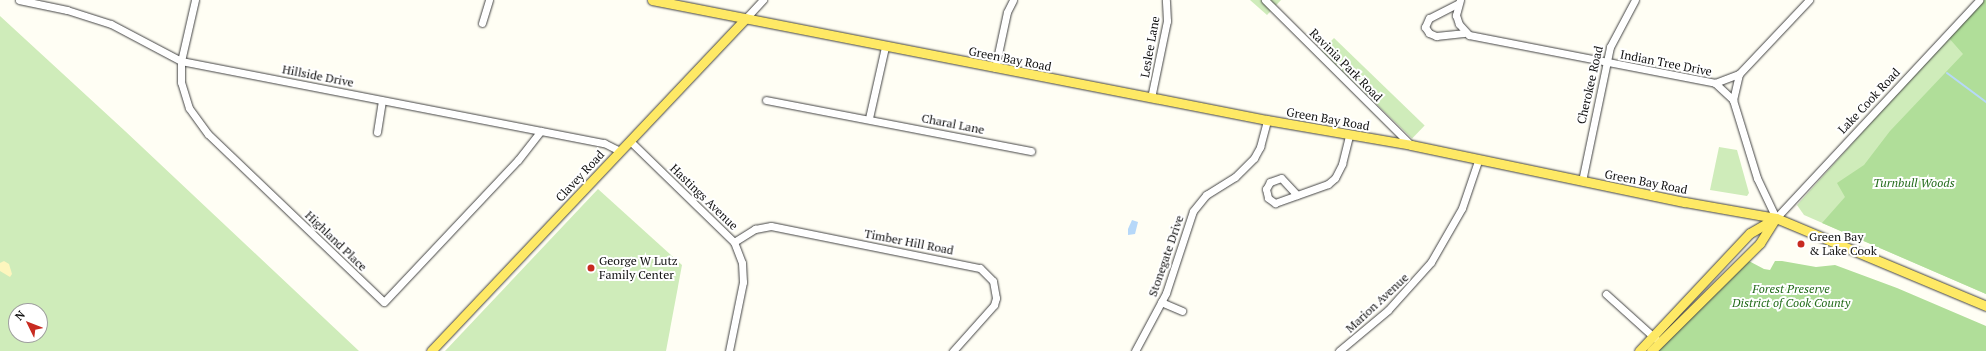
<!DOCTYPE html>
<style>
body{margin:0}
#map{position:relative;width:1986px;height:351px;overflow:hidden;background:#fffef4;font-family:"PT Serif",serif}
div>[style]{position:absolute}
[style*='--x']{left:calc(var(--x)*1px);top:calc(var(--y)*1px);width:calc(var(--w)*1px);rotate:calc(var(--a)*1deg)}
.green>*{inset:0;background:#cfecba;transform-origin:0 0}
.forest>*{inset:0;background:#b0de99}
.sand>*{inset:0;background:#fdf6be}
.water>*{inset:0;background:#b6d8f9}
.stream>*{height:2px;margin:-1px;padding:0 1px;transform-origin:1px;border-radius:1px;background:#b6d8f9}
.roads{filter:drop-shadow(0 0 1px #434343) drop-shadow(0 0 1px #434343)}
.minor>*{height:7px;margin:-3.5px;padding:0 3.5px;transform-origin:3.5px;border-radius:3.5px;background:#fff}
.major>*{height:9px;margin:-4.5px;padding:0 4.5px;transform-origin:4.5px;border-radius:4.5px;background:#fee965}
.dots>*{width:11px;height:11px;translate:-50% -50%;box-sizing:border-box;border:2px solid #fff;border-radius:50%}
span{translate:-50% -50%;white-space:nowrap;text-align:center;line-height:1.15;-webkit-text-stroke:4px #fff;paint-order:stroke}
.street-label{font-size:12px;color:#101010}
.park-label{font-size:12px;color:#246c1c;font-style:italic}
.poi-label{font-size:12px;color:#101010}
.left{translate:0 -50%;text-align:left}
.north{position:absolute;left:8px;top:303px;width:40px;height:40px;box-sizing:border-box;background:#fff;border:1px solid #9f9f9f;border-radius:50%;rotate:313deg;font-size:11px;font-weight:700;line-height:16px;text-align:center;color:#101010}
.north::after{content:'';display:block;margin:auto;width:14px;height:18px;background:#c82b21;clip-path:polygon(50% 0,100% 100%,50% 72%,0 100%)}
</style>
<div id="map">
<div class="green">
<i style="clip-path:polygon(1250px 0,1281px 0,1267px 15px)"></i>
<i style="clip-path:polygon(1986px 0,1986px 294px,1804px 215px,1797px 205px,1946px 39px)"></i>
<i style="clip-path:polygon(evenodd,0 16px,125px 131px,359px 351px,0 351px,0 16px,16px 311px,40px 311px,40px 335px,16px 335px,16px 311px)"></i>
<i style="left:1334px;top:38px;width:126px;height:18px;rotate:44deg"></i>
<i style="clip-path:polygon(1719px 147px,1737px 150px,1749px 193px,1747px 196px,1710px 190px)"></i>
<i style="clip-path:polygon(598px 189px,682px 265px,666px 351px,445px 351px)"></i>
</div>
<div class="forest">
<i style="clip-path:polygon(1982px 0,1986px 0,1986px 294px,1822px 223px,1845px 197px,1837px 183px,1864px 165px,1890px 131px,1963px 54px,1948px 37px)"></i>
<i style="clip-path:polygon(1747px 260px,1764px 269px,1770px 270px,1775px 261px,1782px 261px,1816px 267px,1835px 265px,1897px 288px,1986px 326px,1986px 351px,1657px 351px)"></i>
</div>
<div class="sand">
<i style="clip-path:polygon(4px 261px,9px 264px,12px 274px,10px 277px,0 271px,0 263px)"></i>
</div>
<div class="water">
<i style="clip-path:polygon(1132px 220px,1138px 222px,1135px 234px,1128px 235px,1128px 229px)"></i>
</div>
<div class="stream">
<i style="--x:1947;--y:73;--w:49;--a:36.6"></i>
</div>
<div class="roads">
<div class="minor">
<i style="--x:19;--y:0;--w:49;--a:11.8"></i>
<i style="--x:67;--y:10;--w:46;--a:17.7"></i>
<i style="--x:111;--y:24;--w:79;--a:27.9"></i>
<i style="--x:181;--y:61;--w:431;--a:11"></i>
<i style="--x:604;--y:143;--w:18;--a:27"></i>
<i style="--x:195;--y:0;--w:63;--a:102.9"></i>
<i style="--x:181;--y:61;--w:21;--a:90"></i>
<i style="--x:181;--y:82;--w:27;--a:73"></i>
<i style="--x:189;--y:108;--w:32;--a:54"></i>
<i style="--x:208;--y:134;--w:243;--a:43.7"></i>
<i style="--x:384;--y:302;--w:195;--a:-46.7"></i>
<i style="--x:518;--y:160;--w:37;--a:-52"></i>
<i style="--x:1265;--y:0;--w:206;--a:44.8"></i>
<i style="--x:1460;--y:0;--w:16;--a:105"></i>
<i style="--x:1456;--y:15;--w:9;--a:72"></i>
<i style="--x:1459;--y:24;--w:15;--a:48"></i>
<i style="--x:1469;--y:35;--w:251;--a:11"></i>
<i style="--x:1715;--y:83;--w:25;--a:43"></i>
<i style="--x:1733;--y:100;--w:82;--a:72.9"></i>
<i style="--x:1757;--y:178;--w:44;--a:64.6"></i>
<i style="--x:1776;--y:218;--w:298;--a:-47"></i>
<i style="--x:1457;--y:4;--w:31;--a:153"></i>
<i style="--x:1429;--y:18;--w:10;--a:114"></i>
<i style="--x:1425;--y:27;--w:7;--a:56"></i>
<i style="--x:1429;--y:33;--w:8;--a:23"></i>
<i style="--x:1436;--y:36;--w:30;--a:-6"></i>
<i style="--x:746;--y:18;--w:25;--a:-47"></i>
<i style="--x:482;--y:23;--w:24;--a:-73"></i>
<i style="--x:995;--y:68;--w:57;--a:-77.9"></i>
<i style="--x:1007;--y:12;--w:13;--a:-63"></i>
<i style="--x:1715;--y:83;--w:26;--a:-21"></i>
<i style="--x:1739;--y:74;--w:102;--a:-46.6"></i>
<i style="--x:1151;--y:98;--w:79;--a:-78.3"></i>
<i style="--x:1167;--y:21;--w:21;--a:-93"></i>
<i style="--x:766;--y:100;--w:270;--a:10.9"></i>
<i style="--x:1733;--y:100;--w:27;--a:-77"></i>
<i style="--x:869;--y:118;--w:73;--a:-77.3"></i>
<i style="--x:377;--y:132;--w:32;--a:-81"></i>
<i style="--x:630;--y:141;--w:145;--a:44.2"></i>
<i style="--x:734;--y:242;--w:22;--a:69"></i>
<i style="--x:742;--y:263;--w:19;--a:87"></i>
<i style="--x:743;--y:282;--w:70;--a:101.5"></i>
<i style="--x:1582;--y:181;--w:137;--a:-78.2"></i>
<i style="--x:1610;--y:47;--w:53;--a:-62"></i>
<i style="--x:1297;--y:195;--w:23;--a:-133"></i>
<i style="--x:1281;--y:178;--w:12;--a:160"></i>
<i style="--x:1270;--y:182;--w:8;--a:120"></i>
<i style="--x:1266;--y:189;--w:9;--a:77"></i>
<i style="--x:1268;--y:198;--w:9;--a:36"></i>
<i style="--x:1275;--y:203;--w:56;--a:-19.7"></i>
<i style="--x:1328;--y:184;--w:9;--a:-41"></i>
<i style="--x:1335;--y:178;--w:16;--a:-63"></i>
<i style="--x:1342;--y:164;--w:29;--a:-76"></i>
<i style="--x:734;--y:242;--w:25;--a:-32"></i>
<i style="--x:755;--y:229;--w:16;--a:-11"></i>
<i style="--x:771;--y:226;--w:213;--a:11.4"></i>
<i style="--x:980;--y:268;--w:18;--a:45"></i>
<i style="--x:993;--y:281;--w:17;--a:80"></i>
<i style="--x:996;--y:298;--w:7;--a:106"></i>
<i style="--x:994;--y:305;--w:62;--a:131.7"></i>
<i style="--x:1606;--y:294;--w:67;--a:42"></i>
<i style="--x:1161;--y:302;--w:23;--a:23"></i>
<i style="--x:1135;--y:351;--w:66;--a:-61.9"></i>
<i style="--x:1166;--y:293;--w:86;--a:-71.8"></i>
<i style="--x:1193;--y:211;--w:21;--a:-51"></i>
<i style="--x:1206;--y:195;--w:34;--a:-32"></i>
<i style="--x:1235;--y:177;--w:27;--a:-45"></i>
<i style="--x:1254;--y:158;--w:13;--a:-61"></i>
<i style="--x:1260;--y:147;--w:28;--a:-75"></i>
<i style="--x:1339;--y:351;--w:64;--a:-39.9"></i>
<i style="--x:1388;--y:310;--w:64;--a:-48.1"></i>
<i style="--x:1431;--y:262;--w:62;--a:-60.1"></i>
<i style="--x:1462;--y:208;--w:50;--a:-71.2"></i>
</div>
<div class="major">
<i style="--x:652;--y:0;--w:627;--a:11.04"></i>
<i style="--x:1267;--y:120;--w:146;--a:9.8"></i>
<i style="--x:1411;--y:145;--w:280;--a:11.8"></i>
<i style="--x:1685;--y:202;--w:92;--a:10"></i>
<i style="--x:1776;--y:218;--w:228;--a:22.7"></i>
<i style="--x:431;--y:351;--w:458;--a:-46.6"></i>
<i style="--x:1639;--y:351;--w:162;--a:-46.8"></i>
<i style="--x:1750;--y:233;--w:30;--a:-30"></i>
<i style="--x:1651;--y:351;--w:153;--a:-44.7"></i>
<i style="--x:1760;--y:243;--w:28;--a:-58"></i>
</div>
</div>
<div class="dots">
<i style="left:1801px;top:244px;background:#c82b21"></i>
<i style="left:591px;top:268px;background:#c82b21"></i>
</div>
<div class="street-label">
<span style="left:1150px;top:47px;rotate:-80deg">Leslee Lane</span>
<span style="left:1010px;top:59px;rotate:11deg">Green Bay Road</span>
<span style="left:1666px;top:63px;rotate:11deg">Indian Tree Drive</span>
<span style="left:1346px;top:65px;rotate:45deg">Ravinia Park Road</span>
<span style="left:318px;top:76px;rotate:11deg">Hillside Drive</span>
<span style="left:1590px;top:85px;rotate:-77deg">Cherokee Road</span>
<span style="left:1869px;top:101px;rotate:-47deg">Lake Cook Road</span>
<span style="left:1328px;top:119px;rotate:10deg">Green Bay Road</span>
<span style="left:953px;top:124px;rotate:11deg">Charal Lane</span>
<span style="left:580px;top:176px;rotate:-47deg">Clavey Road</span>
<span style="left:1646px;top:182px;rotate:11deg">Green Bay Road</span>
<span style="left:704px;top:197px;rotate:44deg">Hastings Avenue</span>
<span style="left:336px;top:241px;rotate:44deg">Highland Place</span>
<span style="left:909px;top:242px;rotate:11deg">Timber Hill Road</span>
<span style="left:1166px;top:256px;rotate:-71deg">Stonegate Drive</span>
<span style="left:1377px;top:303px;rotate:-43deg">Marion Avenue</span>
</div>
<div class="park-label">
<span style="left:1914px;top:183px">Turnbull Woods</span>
<span style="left:1791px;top:296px">Forest Preserve<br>District of Cook County</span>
</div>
<div class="poi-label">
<span class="left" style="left:1809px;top:244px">Green Bay<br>&amp; Lake Cook</span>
<span class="left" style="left:599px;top:268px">George W Lutz<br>Family Center</span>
</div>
<div class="north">N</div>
</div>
